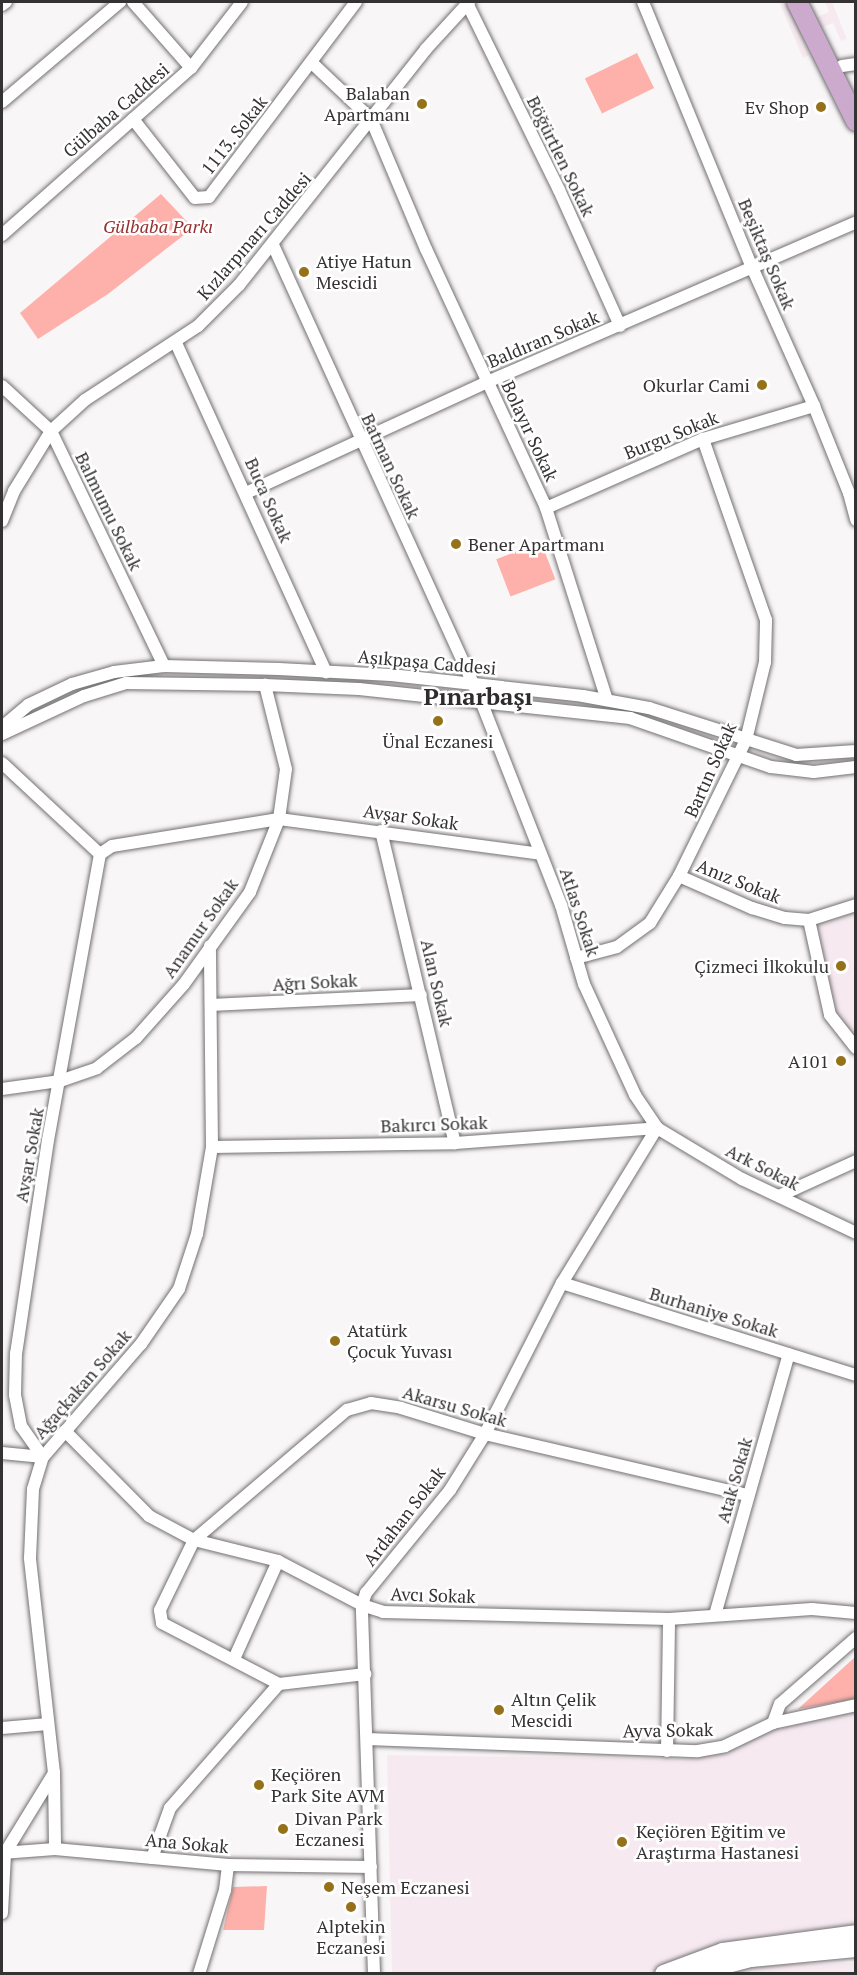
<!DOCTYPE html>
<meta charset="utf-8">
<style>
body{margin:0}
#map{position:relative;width:857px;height:1975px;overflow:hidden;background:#f9f6f8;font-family:"PT Serif",serif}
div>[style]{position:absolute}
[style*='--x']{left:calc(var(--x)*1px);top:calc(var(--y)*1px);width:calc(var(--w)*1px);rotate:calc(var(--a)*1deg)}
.built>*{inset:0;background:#f6eaf0}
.green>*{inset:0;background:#feb1ab;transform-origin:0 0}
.roads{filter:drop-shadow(0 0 2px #737072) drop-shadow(0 0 2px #737072)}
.street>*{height:12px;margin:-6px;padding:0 6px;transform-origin:6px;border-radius:6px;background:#fff}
.secondary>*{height:18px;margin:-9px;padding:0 9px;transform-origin:9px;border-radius:9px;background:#fff}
.primary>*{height:20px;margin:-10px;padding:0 10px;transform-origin:10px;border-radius:10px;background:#cbaace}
.dots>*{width:16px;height:16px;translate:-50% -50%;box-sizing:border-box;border:3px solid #fff;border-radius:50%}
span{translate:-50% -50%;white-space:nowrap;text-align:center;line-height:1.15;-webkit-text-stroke:5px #fff;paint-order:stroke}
.poi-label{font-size:18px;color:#343233}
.right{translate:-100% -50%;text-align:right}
.left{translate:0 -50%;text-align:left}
.street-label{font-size:18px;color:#343233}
.park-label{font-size:18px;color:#952f2f;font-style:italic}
.district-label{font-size:24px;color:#2f2c2d;font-weight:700}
.frame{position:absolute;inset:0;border:3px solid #343233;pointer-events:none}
</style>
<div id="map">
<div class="built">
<i style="clip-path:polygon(779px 2px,787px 2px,797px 25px,829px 12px,825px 2px,832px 2px,847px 39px,841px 41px,833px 23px,802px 36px,809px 55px,803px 58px)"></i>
<i style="clip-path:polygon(855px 911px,855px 1041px,838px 1020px,816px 921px)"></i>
<i style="clip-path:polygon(855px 1712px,855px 1924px,740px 1939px,681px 1959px,652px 1973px,392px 1973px,387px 1755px,689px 1759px,727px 1753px,766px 1731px)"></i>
<i style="clip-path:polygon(855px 1963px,855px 1973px,725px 1974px,747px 1965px)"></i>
</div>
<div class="green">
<i style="left:637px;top:53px;width:39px;height:58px;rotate:64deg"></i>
<i style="clip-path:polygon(161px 194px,193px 228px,108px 294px,38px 339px,20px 313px)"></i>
<i style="left:541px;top:542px;width:40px;height:48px;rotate:69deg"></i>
<i style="clip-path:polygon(855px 1657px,855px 1699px,798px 1709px)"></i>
<i style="clip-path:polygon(267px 1886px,264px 1930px,223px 1930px,233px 1887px)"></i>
</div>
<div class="roads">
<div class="street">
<i style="--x:133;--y:2;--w:88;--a:48.7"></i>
<i style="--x:643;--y:2;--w:284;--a:67.7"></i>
<i style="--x:751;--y:265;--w:154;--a:65.9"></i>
<i style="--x:814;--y:406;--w:94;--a:68.1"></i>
<i style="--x:849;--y:493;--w:28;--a:75"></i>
<i style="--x:467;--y:3;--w:208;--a:63.8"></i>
<i style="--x:559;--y:190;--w:149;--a:65.8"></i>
<i style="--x:2;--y:5;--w:5;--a:-37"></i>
<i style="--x:312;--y:63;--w:81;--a:43.5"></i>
<i style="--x:371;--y:119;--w:141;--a:67.1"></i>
<i style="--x:426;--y:249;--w:285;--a:65.1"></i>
<i style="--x:546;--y:508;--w:201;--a:72.4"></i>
<i style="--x:842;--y:66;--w:14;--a:-8"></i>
<i style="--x:2;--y:102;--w:155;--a:-40.3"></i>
<i style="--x:133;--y:119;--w:100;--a:51.9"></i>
<i style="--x:195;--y:198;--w:14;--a:-4"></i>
<i style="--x:209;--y:197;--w:244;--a:-53"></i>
<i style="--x:2;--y:235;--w:252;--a:-41.5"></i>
<i style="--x:191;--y:68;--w:83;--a:-52.3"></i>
<i style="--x:273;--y:245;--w:501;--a:65.48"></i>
<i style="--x:481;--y:701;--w:219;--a:68.6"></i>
<i style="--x:561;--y:905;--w:82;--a:73.8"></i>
<i style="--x:584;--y:984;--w:122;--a:65.3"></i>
<i style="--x:635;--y:1095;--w:40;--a:56"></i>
<i style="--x:657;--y:1128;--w:99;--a:31"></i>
<i style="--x:742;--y:1179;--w:126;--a:25.3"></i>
<i style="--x:176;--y:343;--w:362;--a:65.5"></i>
<i style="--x:2;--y:386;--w:67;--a:42.6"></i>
<i style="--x:51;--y:431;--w:261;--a:64.3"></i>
<i style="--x:246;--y:493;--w:265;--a:-24.7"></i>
<i style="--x:487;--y:382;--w:402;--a:-23.4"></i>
<i style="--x:546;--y:508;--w:171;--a:-23.7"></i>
<i style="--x:703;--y:439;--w:116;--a:-16.6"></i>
<i style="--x:2;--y:521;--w:32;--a:-68"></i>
<i style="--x:14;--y:491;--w:70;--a:-58.3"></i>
<i style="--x:51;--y:431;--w:46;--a:-42.4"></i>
<i style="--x:85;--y:400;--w:135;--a:-33.2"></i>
<i style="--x:198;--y:326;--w:58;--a:-45"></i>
<i style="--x:239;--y:285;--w:301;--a:-51.6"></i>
<i style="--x:426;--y:49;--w:64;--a:-47.5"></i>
<i style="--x:2;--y:727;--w:34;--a:-40"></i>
<i style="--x:28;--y:705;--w:49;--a:-25.5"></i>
<i style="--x:72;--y:684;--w:44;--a:-15.9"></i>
<i style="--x:114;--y:672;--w:50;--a:-6.8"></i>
<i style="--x:164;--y:666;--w:115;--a:1.5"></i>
<i style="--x:279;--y:669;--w:112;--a:3.1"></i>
<i style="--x:391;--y:675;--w:193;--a:6.2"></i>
<i style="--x:583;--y:696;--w:67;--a:10.3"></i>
<i style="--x:649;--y:708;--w:154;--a:17.7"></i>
<i style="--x:796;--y:755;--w:60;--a:-3.8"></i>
<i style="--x:2;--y:734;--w:90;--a:-24.9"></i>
<i style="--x:84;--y:696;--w:44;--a:-17.2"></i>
<i style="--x:126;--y:683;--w:139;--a:0.8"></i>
<i style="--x:265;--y:685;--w:94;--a:2.4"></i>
<i style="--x:359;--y:689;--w:273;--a:6.1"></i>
<i style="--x:630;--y:718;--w:149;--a:19.2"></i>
<i style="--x:771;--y:767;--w:43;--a:6.6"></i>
<i style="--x:814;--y:772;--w:42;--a:-6.8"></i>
<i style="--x:2;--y:763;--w:134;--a:42.9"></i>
<i style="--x:100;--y:854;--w:291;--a:100.3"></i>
<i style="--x:48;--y:1140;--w:215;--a:98.5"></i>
<i style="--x:16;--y:1353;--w:42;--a:91.4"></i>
<i style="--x:15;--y:1395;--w:32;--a:79"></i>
<i style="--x:21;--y:1426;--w:38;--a:55"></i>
<i style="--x:381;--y:831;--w:321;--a:76.7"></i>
<i style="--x:100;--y:854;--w:14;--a:-34"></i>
<i style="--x:112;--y:846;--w:169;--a:-9.2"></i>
<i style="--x:279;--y:819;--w:264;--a:7.6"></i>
<i style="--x:679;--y:876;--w:80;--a:23.7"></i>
<i style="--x:752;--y:908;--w:34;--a:17"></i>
<i style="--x:785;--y:918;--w:24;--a:5"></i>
<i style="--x:809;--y:920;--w:49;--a:-17.7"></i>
<i style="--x:809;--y:920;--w:97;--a:77.5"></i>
<i style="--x:830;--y:1015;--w:42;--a:51.8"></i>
<i style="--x:576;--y:958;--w:42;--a:-15"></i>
<i style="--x:617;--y:947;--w:41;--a:-36"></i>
<i style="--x:650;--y:923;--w:55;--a:-58.3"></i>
<i style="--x:679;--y:876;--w:152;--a:-63.8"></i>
<i style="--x:746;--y:740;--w:80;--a:-76.3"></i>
<i style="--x:765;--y:662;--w:42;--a:-88.6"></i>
<i style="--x:766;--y:620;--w:192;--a:-109.2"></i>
<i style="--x:211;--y:1005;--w:210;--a:-2.7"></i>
<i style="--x:2;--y:1089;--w:59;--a:-7.9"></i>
<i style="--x:60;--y:1081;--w:39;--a:-19"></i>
<i style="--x:97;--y:1068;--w:49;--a:-37.6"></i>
<i style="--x:136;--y:1038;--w:72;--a:-48.4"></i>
<i style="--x:184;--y:984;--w:113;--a:-54.3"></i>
<i style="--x:250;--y:892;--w:79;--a:-68.3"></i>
<i style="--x:279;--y:819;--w:50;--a:-82"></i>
<i style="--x:286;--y:769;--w:87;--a:-104"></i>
<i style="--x:212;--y:1147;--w:243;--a:-0.9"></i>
<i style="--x:455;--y:1143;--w:203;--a:-4.2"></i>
<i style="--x:779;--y:1196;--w:85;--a:-24.4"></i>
<i style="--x:562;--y:1283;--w:308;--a:17.4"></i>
<i style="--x:65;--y:1431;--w:120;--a:45.3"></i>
<i style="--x:149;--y:1516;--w:51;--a:28.1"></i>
<i style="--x:194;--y:1540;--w:87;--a:14"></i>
<i style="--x:278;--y:1561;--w:95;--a:27.6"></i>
<i style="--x:362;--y:1605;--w:22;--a:18"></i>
<i style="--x:383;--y:1612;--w:286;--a:1.4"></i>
<i style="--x:669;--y:1619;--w:143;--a:-4"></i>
<i style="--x:812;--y:1609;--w:44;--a:5.2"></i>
<i style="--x:2;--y:1453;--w:41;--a:5.6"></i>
<i style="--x:715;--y:1615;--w:271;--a:-74.2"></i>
<i style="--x:234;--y:1659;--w:107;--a:-65.8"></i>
<i style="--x:279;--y:1684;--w:87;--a:-6.6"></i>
<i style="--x:773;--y:1723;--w:20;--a:-70"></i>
<i style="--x:780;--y:1704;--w:101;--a:-41"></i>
<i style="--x:2;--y:1728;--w:46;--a:-5"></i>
<i style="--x:367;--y:1739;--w:331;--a:2.1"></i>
<i style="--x:698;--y:1751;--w:27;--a:-10"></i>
<i style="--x:725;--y:1746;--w:53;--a:-25.6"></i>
<i style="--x:773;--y:1723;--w:85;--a:-12.2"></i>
<i style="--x:667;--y:1751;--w:132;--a:-89.1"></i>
<i style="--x:54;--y:1773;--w:76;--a:89.2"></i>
<i style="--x:2;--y:1853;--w:53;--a:-4.3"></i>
<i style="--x:55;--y:1849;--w:174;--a:5.3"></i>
<i style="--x:228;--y:1865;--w:143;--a:0.8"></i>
<i style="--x:152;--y:1858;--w:53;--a:-70.2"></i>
<i style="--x:170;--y:1808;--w:165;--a:-48.7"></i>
<i style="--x:279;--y:1684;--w:132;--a:-152.5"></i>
<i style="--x:162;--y:1623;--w:13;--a:-99"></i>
<i style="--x:160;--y:1610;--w:78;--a:-64.1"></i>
<i style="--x:194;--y:1540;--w:201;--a:-40.4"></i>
<i style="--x:347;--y:1410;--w:25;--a:-16"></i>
<i style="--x:371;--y:1403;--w:30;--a:9"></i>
<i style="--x:401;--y:1408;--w:88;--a:17.2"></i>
<i style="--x:485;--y:1434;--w:270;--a:13.1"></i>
<i style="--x:2;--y:1913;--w:60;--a:-87.1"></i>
<i style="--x:5;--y:1853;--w:94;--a:-58.5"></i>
<i style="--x:54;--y:1773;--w:216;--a:-96.4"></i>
<i style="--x:30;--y:1558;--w:69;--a:-87.5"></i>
<i style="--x:33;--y:1489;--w:34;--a:-73"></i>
<i style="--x:43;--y:1457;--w:150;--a:-49.1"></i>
<i style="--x:141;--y:1344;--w:67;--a:-55.4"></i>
<i style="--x:179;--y:1289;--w:58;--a:-71.9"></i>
<i style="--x:197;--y:1234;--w:88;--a:-80.2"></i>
<i style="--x:212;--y:1147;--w:201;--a:-90.6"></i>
<i style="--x:199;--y:1974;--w:88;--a:-72.8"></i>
<i style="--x:225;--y:1890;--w:25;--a:-83"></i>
<i style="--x:374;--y:1974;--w:369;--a:-91.9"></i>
<i style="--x:362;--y:1605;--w:13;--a:-72"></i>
<i style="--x:366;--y:1593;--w:133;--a:-50.8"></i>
<i style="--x:450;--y:1490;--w:66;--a:-58"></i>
<i style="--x:485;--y:1434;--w:169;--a:-63"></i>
<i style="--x:562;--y:1283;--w:182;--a:-58.5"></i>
</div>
<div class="secondary">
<i style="--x:701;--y:1971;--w:52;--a:-14.6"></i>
<i style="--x:751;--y:1958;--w:105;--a:-5.4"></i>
<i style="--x:664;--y:1974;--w:63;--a:-20.4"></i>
<i style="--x:723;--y:1952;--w:134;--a:-7.7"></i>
</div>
<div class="primary">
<i style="--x:797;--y:2;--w:133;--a:63.6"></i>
</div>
</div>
<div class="dots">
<i style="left:422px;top:104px;background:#957119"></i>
<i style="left:821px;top:107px;background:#957119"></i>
<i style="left:304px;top:272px;background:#957119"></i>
<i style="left:762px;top:385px;background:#957119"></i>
<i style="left:456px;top:544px;background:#957119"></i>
<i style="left:438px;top:721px;background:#957119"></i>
<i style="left:841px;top:966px;background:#957119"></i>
<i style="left:841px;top:1061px;background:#957119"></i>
<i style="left:335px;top:1341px;background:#957119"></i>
<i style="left:499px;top:1710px;background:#957119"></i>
<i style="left:259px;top:1785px;background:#957119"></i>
<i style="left:283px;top:1829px;background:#957119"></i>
<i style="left:622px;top:1842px;background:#957119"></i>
<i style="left:329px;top:1887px;background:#957119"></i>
<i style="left:351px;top:1907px;background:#957119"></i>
</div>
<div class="poi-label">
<span class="right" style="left:410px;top:104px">Balaban<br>Apartmanı</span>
<span class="right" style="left:809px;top:107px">Ev Shop</span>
<span class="left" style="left:316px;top:272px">Atiye Hatun<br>Mescidi</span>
<span class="right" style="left:750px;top:385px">Okurlar Cami</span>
<span class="left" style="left:468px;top:544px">Bener Apartmanı</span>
<span style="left:438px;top:741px">Ünal Eczanesi</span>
<span class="right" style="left:829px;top:966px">Çizmeci İlkokulu</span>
<span class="right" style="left:829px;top:1061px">A101</span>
<span class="left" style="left:347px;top:1341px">Atatürk<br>Çocuk Yuvası</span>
<span class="left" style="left:511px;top:1710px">Altın Çelik<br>Mescidi</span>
<span class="left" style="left:271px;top:1785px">Keçiören<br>Park Site AVM</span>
<span class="left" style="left:295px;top:1829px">Divan Park<br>Eczanesi</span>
<span class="left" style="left:636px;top:1842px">Keçiören Eğitim ve<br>Araştırma Hastanesi</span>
<span class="left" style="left:341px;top:1887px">Neşem Eczanesi</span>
<span style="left:351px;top:1937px">Alptekin<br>Eczanesi</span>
</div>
<div class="street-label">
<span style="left:116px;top:110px;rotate:-41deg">Gülbaba Caddesi</span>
<span style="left:234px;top:135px;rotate:-52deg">1113. Sokak</span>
<span style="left:561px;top:156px;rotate:64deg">Böğürtlen Sokak</span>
<span style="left:254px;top:236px;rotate:-49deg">Kızlarpınarı Caddesi</span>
<span style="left:767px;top:254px;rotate:67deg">Beşiktaş Sokak</span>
<span style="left:543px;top:339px;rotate:-23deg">Baldıran Sokak</span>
<span style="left:530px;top:431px;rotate:65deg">Bolayır Sokak</span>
<span style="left:671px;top:435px;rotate:-22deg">Burgu Sokak</span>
<span style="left:391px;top:466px;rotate:65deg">Batman Sokak</span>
<span style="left:269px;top:500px;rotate:66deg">Buca Sokak</span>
<span style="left:109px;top:511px;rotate:64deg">Balmumu Sokak</span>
<span style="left:427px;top:662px;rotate:5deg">Aşıkpaşa Caddesi</span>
<span style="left:710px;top:770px;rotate:-66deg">Bartın Sokak</span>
<span style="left:411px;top:817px;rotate:8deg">Avşar Sokak</span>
<span style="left:739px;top:881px;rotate:22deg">Anız Sokak</span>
<span style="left:580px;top:912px;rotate:72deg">Atlas Sokak</span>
<span style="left:200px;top:928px;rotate:-55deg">Anamur Sokak</span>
<span style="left:315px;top:982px;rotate:-3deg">Ağrı Sokak</span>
<span style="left:437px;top:983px;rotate:77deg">Alan Sokak</span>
<span style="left:434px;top:1124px;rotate:-2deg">Bakırcı Sokak</span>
<span style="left:29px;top:1155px;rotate:-80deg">Avşar Sokak</span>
<span style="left:763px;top:1167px;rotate:27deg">Ark Sokak</span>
<span style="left:714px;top:1312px;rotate:17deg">Burhaniye Sokak</span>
<span style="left:82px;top:1384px;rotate:-49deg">Ağaçkakan Sokak</span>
<span style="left:455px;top:1406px;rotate:16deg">Akarsu Sokak</span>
<span style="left:734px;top:1480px;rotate:-74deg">Atak Sokak</span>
<span style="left:404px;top:1516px;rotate:-52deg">Ardahan Sokak</span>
<span style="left:433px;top:1595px;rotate:2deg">Avcı Sokak</span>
<span style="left:668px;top:1730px;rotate:-1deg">Ayva Sokak</span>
<span style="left:187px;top:1843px;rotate:5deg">Ana Sokak</span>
</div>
<div class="park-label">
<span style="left:158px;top:226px">Gülbaba Parkı</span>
</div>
<div class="district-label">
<span style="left:478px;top:697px">Pınarbaşı</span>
</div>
<div class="frame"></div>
</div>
